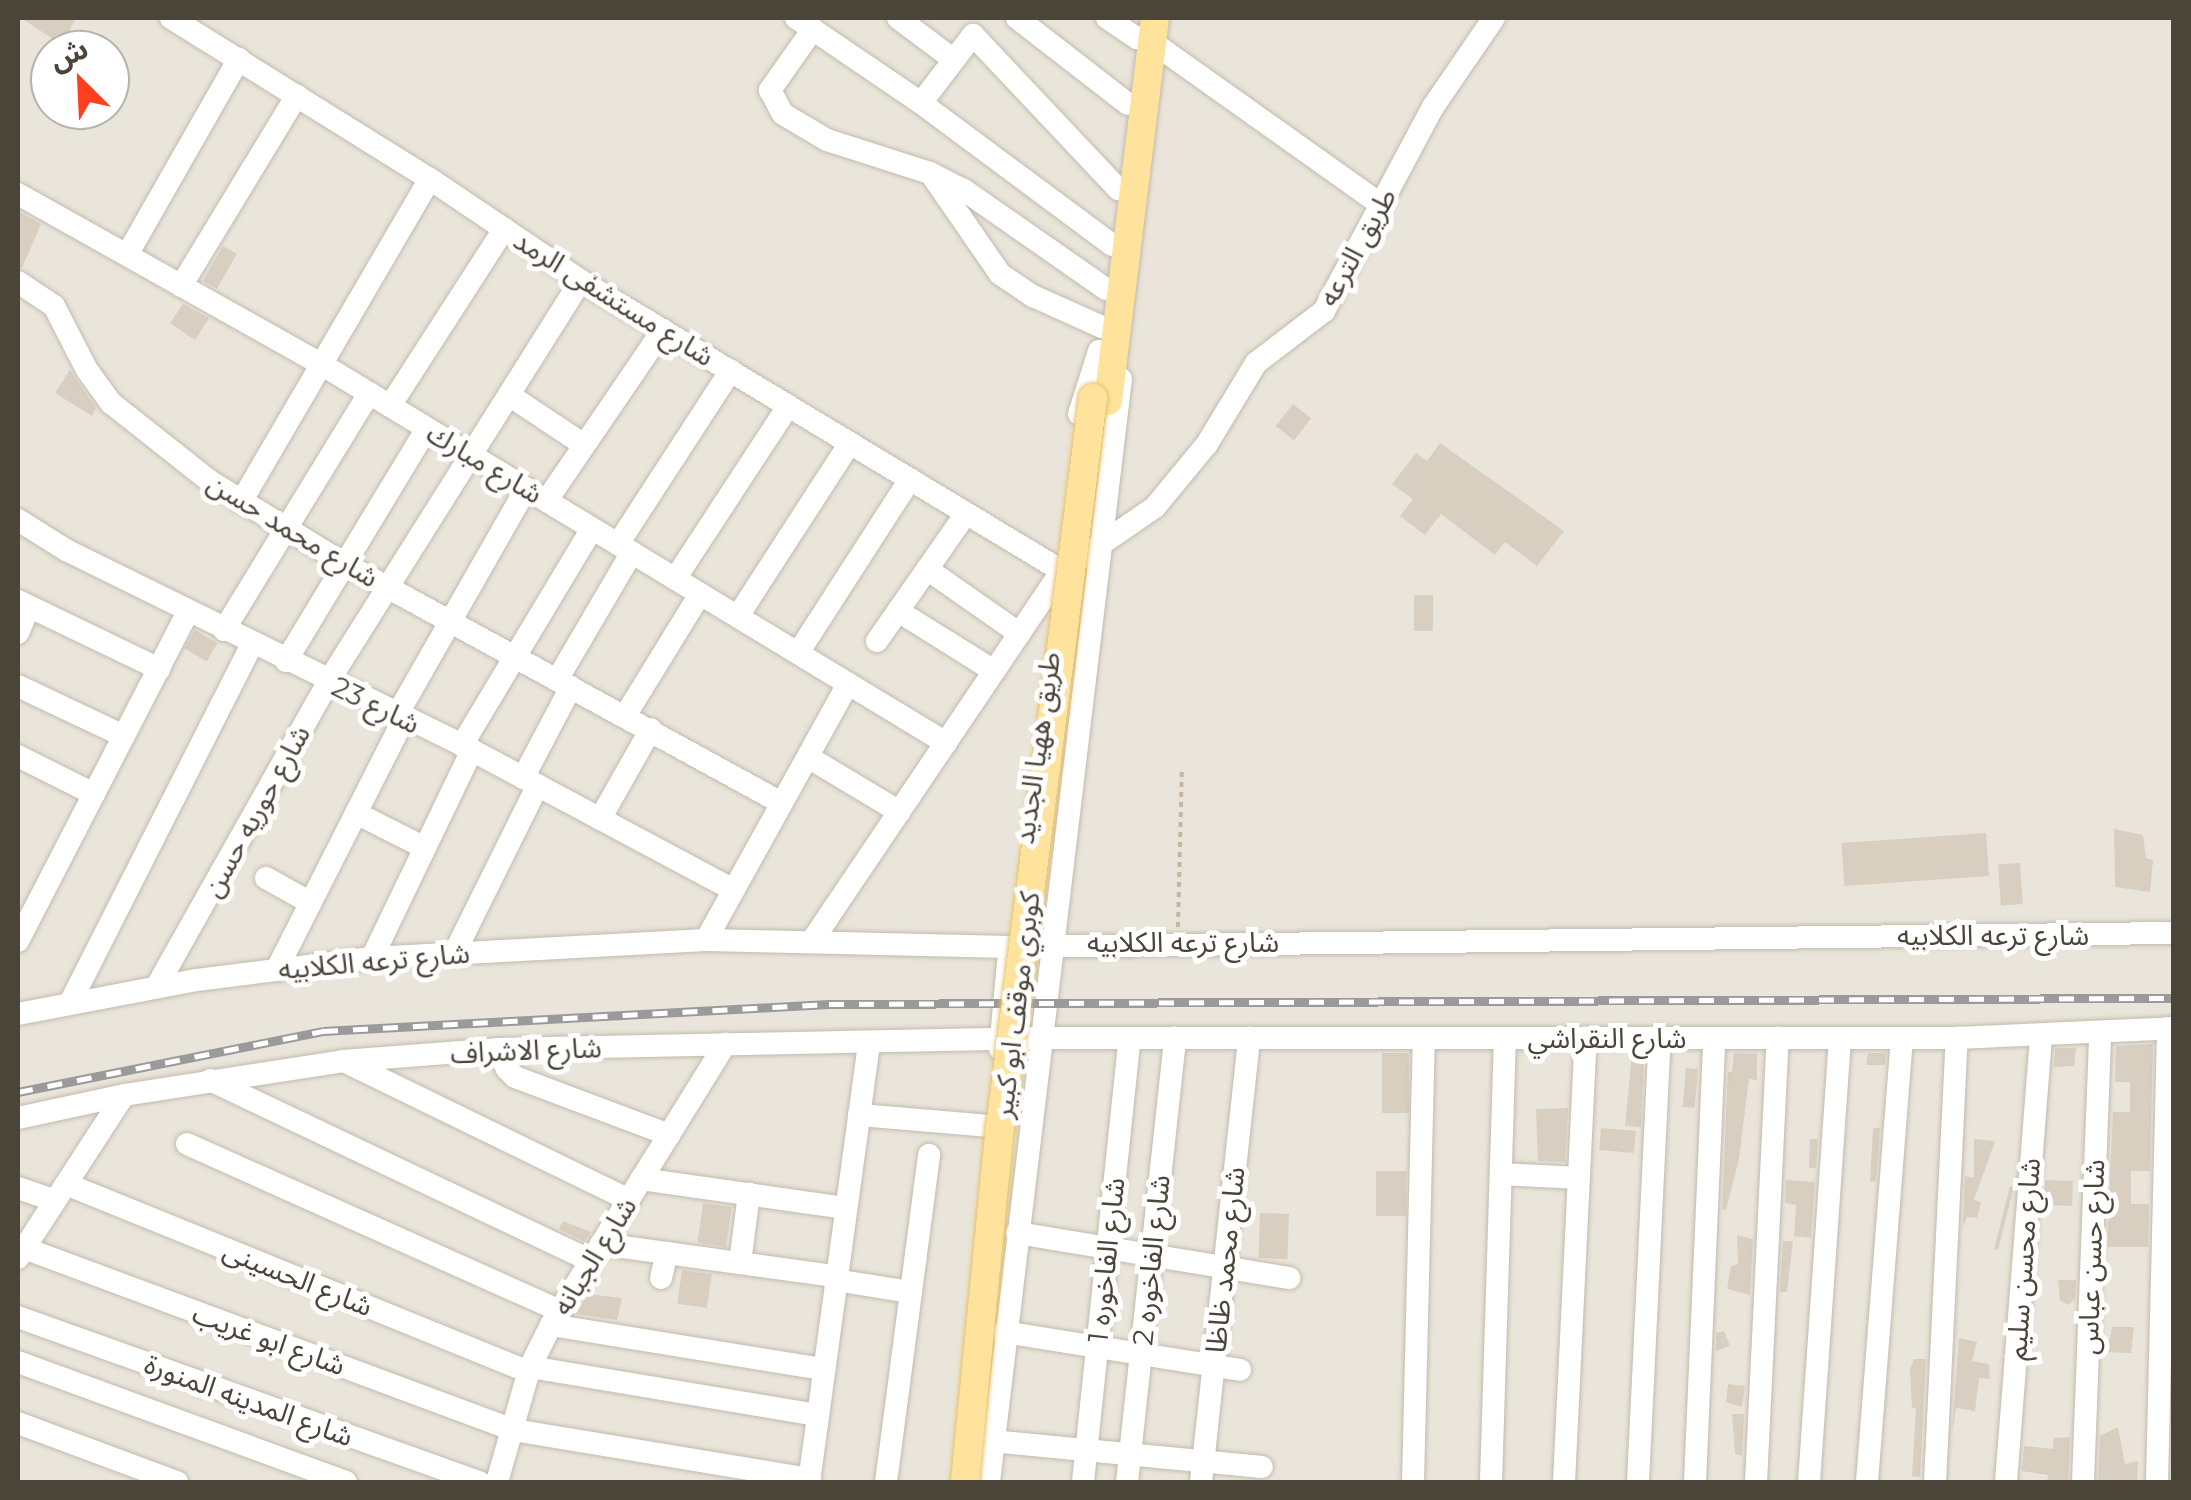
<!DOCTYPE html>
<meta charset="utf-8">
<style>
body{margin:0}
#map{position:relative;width:2191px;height:1500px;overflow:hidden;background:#f6f3ec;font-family:Montserrat,"Noto Sans Arabic",sans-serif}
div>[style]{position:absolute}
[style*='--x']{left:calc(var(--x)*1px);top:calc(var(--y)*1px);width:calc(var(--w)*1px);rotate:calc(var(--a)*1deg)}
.residential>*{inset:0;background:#eae5da}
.building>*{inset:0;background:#d8cfc1;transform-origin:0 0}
.path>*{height:4px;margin-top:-2px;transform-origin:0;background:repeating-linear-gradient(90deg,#c4b79f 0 5px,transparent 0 10px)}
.roads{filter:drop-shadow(0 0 2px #c2bbae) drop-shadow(0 0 2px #c2bbae)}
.minor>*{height:22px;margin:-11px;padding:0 11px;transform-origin:11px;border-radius:11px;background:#fff}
.major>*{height:28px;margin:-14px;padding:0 14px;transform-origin:14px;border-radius:14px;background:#ffe39c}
.rail>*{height:9px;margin-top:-4.5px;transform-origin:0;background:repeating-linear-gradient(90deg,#fff 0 15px,#9a9a9a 0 30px);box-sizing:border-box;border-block:2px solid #9a9a9a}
.bridges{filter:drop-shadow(0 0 2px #e6c16a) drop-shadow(0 0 2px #e6c16a)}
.major-bridge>*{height:28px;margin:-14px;padding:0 14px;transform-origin:14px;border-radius:14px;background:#ffe39c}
span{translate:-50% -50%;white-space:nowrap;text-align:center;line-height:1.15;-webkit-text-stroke:10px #fff;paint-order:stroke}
.street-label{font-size:28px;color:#4b4439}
.frame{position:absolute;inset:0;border:20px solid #4b4439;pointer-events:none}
.north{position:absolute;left:30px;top:30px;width:100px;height:100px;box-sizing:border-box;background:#fff;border:2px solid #b7b4b0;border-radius:50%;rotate:336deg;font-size:28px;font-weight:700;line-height:40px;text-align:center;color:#4b4439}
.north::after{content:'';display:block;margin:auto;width:35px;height:45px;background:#fc3f1d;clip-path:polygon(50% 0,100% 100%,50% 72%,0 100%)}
</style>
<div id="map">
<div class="residential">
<i style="clip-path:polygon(evenodd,18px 18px,2173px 18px,2173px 1482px,18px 1482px,18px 18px,50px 50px,110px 50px,110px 110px,50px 110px,50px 50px)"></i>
</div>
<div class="building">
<i style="clip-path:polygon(21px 18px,76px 18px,62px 45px)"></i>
<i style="clip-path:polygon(18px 211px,41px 224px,22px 268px,18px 267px)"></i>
<i style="left:223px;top:246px;width:16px;height:40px;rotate:30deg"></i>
<i style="clip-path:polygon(183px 304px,209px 318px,195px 340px,170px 323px)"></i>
<i style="clip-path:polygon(70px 370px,96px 408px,92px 416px,55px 393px)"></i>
<i style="left:1293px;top:404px;width:23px;height:28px;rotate:38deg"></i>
<i style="clip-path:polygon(1440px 443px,1564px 531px,1537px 566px,1505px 542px,1495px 555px,1441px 514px,1425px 535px,1400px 516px,1413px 499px,1392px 484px,1416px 453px,1427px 461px)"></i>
<i style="left:1414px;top:595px;width:19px;height:36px"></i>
<i style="left:195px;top:630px;width:26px;height:21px;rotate:31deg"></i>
<i style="clip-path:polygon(2114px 829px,2143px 835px,2146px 858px,2153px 860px,2150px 892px,2115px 887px)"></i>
<i style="left:1986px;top:833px;width:43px;height:145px;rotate:86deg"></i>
<i style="left:2020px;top:863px;width:41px;height:22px;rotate:86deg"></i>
<i style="clip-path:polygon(2153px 1044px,2150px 1171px,2131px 1171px,2131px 1204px,2149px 1204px,2148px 1247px,2107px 1247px,2113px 1112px,2130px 1112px,2130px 1082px,2115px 1082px,2116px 1046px)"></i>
<i style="clip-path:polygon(2055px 1048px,2076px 1048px,2074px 1066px,2054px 1067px)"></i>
<i style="left:1382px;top:1053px;width:27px;height:60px"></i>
<i style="clip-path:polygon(1632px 1053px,1644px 1053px,1641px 1127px,1625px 1126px)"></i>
<i style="clip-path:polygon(1734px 1053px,1757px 1054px,1757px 1080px,1749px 1079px,1739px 1159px,1726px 1210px,1722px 1209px,1728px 1072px,1732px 1072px)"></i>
<i style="clip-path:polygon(1868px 1053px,1886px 1053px,1885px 1065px,1866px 1065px)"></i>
<i style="left:1686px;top:1068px;width:12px;height:39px;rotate:5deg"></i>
<i style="clip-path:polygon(1568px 1108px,1565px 1162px,1538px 1161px,1536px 1109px)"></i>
<i style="left:1601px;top:1128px;width:35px;height:22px;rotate:5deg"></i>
<i style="clip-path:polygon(1873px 1128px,1880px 1128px,1876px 1181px,1870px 1182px)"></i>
<i style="clip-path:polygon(1810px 1139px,1818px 1139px,1816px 1168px,1809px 1168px)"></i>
<i style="clip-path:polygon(1974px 1139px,1995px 1141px,1974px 1200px,1981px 1202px,1977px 1218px,1967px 1217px,1963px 1227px,1965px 1176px,1974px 1178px)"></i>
<i style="left:1376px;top:1171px;width:30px;height:45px"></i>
<i style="clip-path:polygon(1786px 1180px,1815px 1182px,1811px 1238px,1794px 1236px,1796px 1205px,1785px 1203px)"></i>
<i style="left:2045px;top:1180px;width:28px;height:25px;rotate:2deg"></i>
<i style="left:2010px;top:1186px;width:4px;height:65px;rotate:14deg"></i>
<i style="left:703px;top:1203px;width:29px;height:40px;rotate:8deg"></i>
<i style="left:1260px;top:1213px;width:29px;height:45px;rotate:2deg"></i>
<i style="clip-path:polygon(563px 1221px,591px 1232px,585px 1242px,559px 1229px)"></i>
<i style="clip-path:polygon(1737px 1235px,1753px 1239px,1750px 1295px,1727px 1289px,1731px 1266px,1738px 1264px)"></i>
<i style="clip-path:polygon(1783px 1241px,1793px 1241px,1787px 1292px,1780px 1292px)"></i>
<i style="left:682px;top:1270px;width:30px;height:34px;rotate:8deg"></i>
<i style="clip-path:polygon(2058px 1280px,2076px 1280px,2075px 1299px,2068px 1305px,2060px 1300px)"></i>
<i style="clip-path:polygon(588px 1294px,622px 1298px,617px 1320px,576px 1314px)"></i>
<i style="clip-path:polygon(2112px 1327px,2134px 1327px,2131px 1353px,2107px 1352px)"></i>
<i style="clip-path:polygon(1724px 1331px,1730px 1346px,1716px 1351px,1716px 1333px)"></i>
<i style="clip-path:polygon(1959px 1338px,1977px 1342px,1972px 1361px,1989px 1364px,1990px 1379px,1979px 1378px,1975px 1411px,1956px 1408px,1952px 1432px)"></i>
<i style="clip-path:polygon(1914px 1359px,1926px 1359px,1920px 1477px,1912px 1476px,1916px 1408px,1912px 1408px,1910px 1369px)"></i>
<i style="clip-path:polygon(1728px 1384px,1745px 1386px,1742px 1407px,1726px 1402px)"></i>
<i style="clip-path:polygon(1732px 1414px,1744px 1414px,1742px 1456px,1735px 1454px)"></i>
<i style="clip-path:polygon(2118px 1427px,2125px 1464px,2138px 1461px,2137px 1482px,2098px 1482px,2100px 1436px)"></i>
<i style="clip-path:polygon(2070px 1437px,2068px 1482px,2047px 1482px,2048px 1475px,2022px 1471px,2024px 1446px,2053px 1449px,2054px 1438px)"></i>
</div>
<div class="path">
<i style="--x:1178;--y:927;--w:159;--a:-88.6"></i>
</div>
<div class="roads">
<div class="minor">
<i style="--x:171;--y:18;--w:305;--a:31.9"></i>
<i style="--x:430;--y:179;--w:182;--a:34"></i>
<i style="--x:581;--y:281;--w:562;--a:31.09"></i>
<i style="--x:796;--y:18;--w:151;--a:34.2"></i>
<i style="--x:921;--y:103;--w:238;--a:36.6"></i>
<i style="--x:898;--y:18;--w:70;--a:36.9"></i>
<i style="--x:1017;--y:18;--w:140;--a:37.8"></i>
<i style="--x:1107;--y:18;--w:36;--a:34"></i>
<i style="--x:813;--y:29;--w:75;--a:125.2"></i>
<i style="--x:770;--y:90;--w:27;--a:62"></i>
<i style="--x:783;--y:114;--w:51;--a:30.6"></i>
<i style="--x:827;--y:140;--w:108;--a:17.8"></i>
<i style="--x:930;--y:173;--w:38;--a:27"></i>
<i style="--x:964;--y:190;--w:173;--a:34.9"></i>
<i style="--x:1152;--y:42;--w:281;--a:35.4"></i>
<i style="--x:921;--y:103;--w:86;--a:-52.6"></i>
<i style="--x:973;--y:35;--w:212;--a:46.7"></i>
<i style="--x:931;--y:174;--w:121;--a:55.4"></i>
<i style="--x:1000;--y:274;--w:40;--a:34"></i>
<i style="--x:1033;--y:296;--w:76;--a:24.2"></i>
<i style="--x:18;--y:194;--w:347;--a:29.3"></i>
<i style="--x:321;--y:364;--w:731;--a:31.23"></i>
<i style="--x:127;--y:255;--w:226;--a:-60.3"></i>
<i style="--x:18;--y:282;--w:43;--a:33.7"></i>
<i style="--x:54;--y:306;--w:72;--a:62.7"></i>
<i style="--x:87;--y:370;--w:41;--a:54"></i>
<i style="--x:111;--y:403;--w:127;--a:38.3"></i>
<i style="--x:211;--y:482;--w:157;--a:31.5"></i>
<i style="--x:345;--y:564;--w:498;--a:28.7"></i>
<i style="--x:181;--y:286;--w:223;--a:-58.7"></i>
<i style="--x:509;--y:395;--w:90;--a:33.7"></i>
<i style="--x:390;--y:406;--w:211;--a:-57.2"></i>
<i style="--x:1079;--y:414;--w:66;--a:-72.4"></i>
<i style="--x:547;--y:500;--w:206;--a:-55.7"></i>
<i style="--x:241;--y:502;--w:374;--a:-59.7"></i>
<i style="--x:18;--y:520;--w:57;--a:32"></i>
<i style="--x:66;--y:550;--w:441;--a:26.2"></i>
<i style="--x:462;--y:745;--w:308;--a:28.1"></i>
<i style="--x:618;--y:544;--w:207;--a:-57"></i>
<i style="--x:927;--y:569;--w:113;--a:35"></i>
<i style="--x:675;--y:579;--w:207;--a:-56.8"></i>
<i style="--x:18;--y:601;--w:157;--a:25.7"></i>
<i style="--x:898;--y:611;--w:113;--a:32"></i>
<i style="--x:738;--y:616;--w:206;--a:-57.1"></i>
<i style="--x:224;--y:630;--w:278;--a:-58.5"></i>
<i style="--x:18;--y:633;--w:28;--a:-67"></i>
<i style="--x:877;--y:641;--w:154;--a:-55.1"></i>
<i style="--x:798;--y:653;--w:207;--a:-57.2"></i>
<i style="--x:286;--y:661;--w:272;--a:-58.8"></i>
<i style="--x:557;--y:680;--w:148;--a:-59.6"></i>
<i style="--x:18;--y:686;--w:117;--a:25.3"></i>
<i style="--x:397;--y:715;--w:260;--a:-60.3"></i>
<i style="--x:625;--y:716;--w:143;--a:-58.4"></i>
<i style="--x:462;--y:745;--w:252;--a:-59"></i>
<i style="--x:18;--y:756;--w:85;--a:26.6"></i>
<i style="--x:808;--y:757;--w:107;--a:30.9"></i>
<i style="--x:523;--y:778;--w:103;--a:-62.2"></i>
<i style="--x:356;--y:813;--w:77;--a:26.9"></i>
<i style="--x:600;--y:819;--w:103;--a:-60.5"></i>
<i style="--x:266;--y:878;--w:51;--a:29.1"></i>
<i style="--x:706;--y:940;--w:293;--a:-61"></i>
<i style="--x:18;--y:941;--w:370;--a:-62.7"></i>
<i style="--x:812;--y:941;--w:447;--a:-56"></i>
<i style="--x:1062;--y:571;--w:113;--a:-34.5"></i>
<i style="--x:1155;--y:507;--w:82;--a:-50.5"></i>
<i style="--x:1207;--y:444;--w:95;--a:-58.8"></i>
<i style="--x:1256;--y:363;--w:86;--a:-37.4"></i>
<i style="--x:1324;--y:311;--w:231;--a:-61.9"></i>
<i style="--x:1433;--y:107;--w:108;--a:-55.6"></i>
<i style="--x:455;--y:952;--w:186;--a:-63.6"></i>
<i style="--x:372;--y:958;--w:231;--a:-64.3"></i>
<i style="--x:277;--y:969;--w:280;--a:-63.1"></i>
<i style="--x:157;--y:986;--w:349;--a:-60.6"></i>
<i style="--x:328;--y:682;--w:474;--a:-57.8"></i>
<i style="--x:70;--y:1003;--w:402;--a:-63.1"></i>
<i style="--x:18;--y:1014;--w:182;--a:-10.8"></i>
<i style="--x:197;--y:980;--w:176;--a:-7.2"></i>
<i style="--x:372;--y:958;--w:334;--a:-3.1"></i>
<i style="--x:706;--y:940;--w:304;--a:1.3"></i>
<i style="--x:1010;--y:947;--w:1164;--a:-0.69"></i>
<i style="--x:498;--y:1049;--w:22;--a:66"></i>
<i style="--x:507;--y:1069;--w:11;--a:45"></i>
<i style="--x:515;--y:1077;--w:165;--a:20.6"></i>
<i style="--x:1000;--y:1049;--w:87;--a:-84.7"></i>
<i style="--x:344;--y:1061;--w:317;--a:26"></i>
<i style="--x:210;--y:1080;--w:422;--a:25.4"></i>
<i style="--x:859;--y:1115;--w:132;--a:4.8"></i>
<i style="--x:18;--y:1118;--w:108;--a:-12.2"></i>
<i style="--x:124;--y:1095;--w:222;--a:-8.8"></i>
<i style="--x:343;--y:1061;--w:155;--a:-4.4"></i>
<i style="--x:498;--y:1049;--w:542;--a:-1.16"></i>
<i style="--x:1040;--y:1038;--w:917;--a:0"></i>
<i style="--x:1957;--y:1038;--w:217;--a:-2.6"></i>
<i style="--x:187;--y:1144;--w:409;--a:24.1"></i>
<i style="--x:1501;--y:1174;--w:78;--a:2.9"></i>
<i style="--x:641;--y:1179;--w:207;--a:8.1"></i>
<i style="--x:66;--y:1184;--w:500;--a:22.1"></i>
<i style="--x:18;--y:1188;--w:39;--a:19"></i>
<i style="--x:1017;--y:1233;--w:276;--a:9.4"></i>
<i style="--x:601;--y:1244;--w:236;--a:7.8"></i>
<i style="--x:24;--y:1248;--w:522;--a:20.41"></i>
<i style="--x:513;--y:1430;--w:301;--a:9.4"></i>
<i style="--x:18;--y:1258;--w:194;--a:-57"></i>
<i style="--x:740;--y:1263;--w:70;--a:-82.6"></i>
<i style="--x:661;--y:1278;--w:26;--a:-77"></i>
<i style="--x:835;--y:1280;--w:77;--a:9"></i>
<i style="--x:18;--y:1317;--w:491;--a:19.7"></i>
<i style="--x:551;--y:1325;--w:277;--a:9.2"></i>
<i style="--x:1004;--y:1332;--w:239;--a:9.1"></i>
<i style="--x:18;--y:1362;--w:349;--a:20.1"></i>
<i style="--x:530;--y:1367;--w:292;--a:9.5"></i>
<i style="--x:18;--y:1423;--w:170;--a:20.4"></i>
<i style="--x:992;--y:1441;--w:271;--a:5.5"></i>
<i style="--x:497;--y:1482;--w:120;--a:-74"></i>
<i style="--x:530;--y:1367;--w:47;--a:-63.4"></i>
<i style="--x:551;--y:1325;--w:331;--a:-58.2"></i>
<i style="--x:809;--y:1482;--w:443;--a:-82.2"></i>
<i style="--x:886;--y:1482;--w:330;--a:-82.5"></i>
<i style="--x:989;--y:1482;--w:1111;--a:-83.18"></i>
<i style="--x:1083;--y:1482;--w:446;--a:-84"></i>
<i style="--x:1127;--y:1482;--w:447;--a:-83.8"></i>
<i style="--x:1201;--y:1482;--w:447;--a:-83.8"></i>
<i style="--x:1413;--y:1482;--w:443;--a:-88.6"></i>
<i style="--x:1491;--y:1482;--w:443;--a:-88.2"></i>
<i style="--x:1564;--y:1482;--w:445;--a:-87.2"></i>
<i style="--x:1638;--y:1482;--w:446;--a:-87.2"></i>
<i style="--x:1695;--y:1482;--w:444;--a:-87.5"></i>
<i style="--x:1756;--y:1482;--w:445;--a:-87.2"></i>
<i style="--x:1809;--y:1482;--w:445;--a:-86"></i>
<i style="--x:1867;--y:1482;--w:445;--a:-85.5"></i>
<i style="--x:1935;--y:1482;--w:445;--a:-87.2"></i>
<i style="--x:2006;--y:1482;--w:448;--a:-85.5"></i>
<i style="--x:2083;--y:1482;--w:450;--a:-87.8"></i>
<i style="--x:2157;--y:1482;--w:454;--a:-88.6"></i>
</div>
<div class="major">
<i style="--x:1108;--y:401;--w:386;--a:-83"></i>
</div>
</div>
<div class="rail">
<i style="--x:18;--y:1092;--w:311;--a:-11.3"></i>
<i style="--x:323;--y:1031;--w:507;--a:-3.05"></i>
<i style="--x:829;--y:1004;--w:1345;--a:-0.26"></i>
</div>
<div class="bridges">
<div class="major-bridge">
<i style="--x:965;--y:1482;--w:356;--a:-84.4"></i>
<i style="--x:1000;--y:1128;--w:736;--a:-82.74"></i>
</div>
</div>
<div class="street-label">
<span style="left:1357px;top:247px;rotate:-61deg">طريق الترعه</span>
<span style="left:614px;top:298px;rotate:32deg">شارع مستشفى الرمد</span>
<span style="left:485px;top:463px;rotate:31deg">شارع مبارك</span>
<span style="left:293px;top:530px;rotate:31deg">شارع محمد حسن</span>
<span style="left:376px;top:705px;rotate:26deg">شارع 23</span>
<span style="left:1037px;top:748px;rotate:-82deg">طريق ههيا الجديد</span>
<span style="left:256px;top:811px;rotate:-61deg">شارع حوريه حسن</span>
<span style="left:1993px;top:935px">شارع ترعه الكلابيه</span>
<span style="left:1183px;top:942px">شارع ترعه الكلابيه</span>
<span style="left:374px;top:961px;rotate:-5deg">شارع ترعه الكلابيه</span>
<span style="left:1016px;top:1005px;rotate:-83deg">كوبري موقف ابو كبير</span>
<span style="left:1607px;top:1038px">شارع النقراشي</span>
<span style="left:526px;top:1050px;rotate:-2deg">شارع الاشراف</span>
<span style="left:594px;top:1256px;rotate:-58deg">شارع الجبانه</span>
<span style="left:2091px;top:1257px;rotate:-88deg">شارع حسن عباس</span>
<span style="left:2023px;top:1259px;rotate:-86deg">شارع محسن سليم</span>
<span style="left:1106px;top:1260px;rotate:-84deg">شارع الفاخوره 1</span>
<span style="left:1151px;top:1260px;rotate:-84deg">شارع الفاخوره 2</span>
<span style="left:1225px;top:1260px;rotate:-84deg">شارع محمد ظاظا</span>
<span style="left:298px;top:1278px;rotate:22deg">شارع الحسينى</span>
<span style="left:269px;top:1339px;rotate:20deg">شارع ابو غريب</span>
<span style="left:249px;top:1400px;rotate:20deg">شارع المدينه المنورة</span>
</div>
<div class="frame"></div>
<div class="north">ش</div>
</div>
